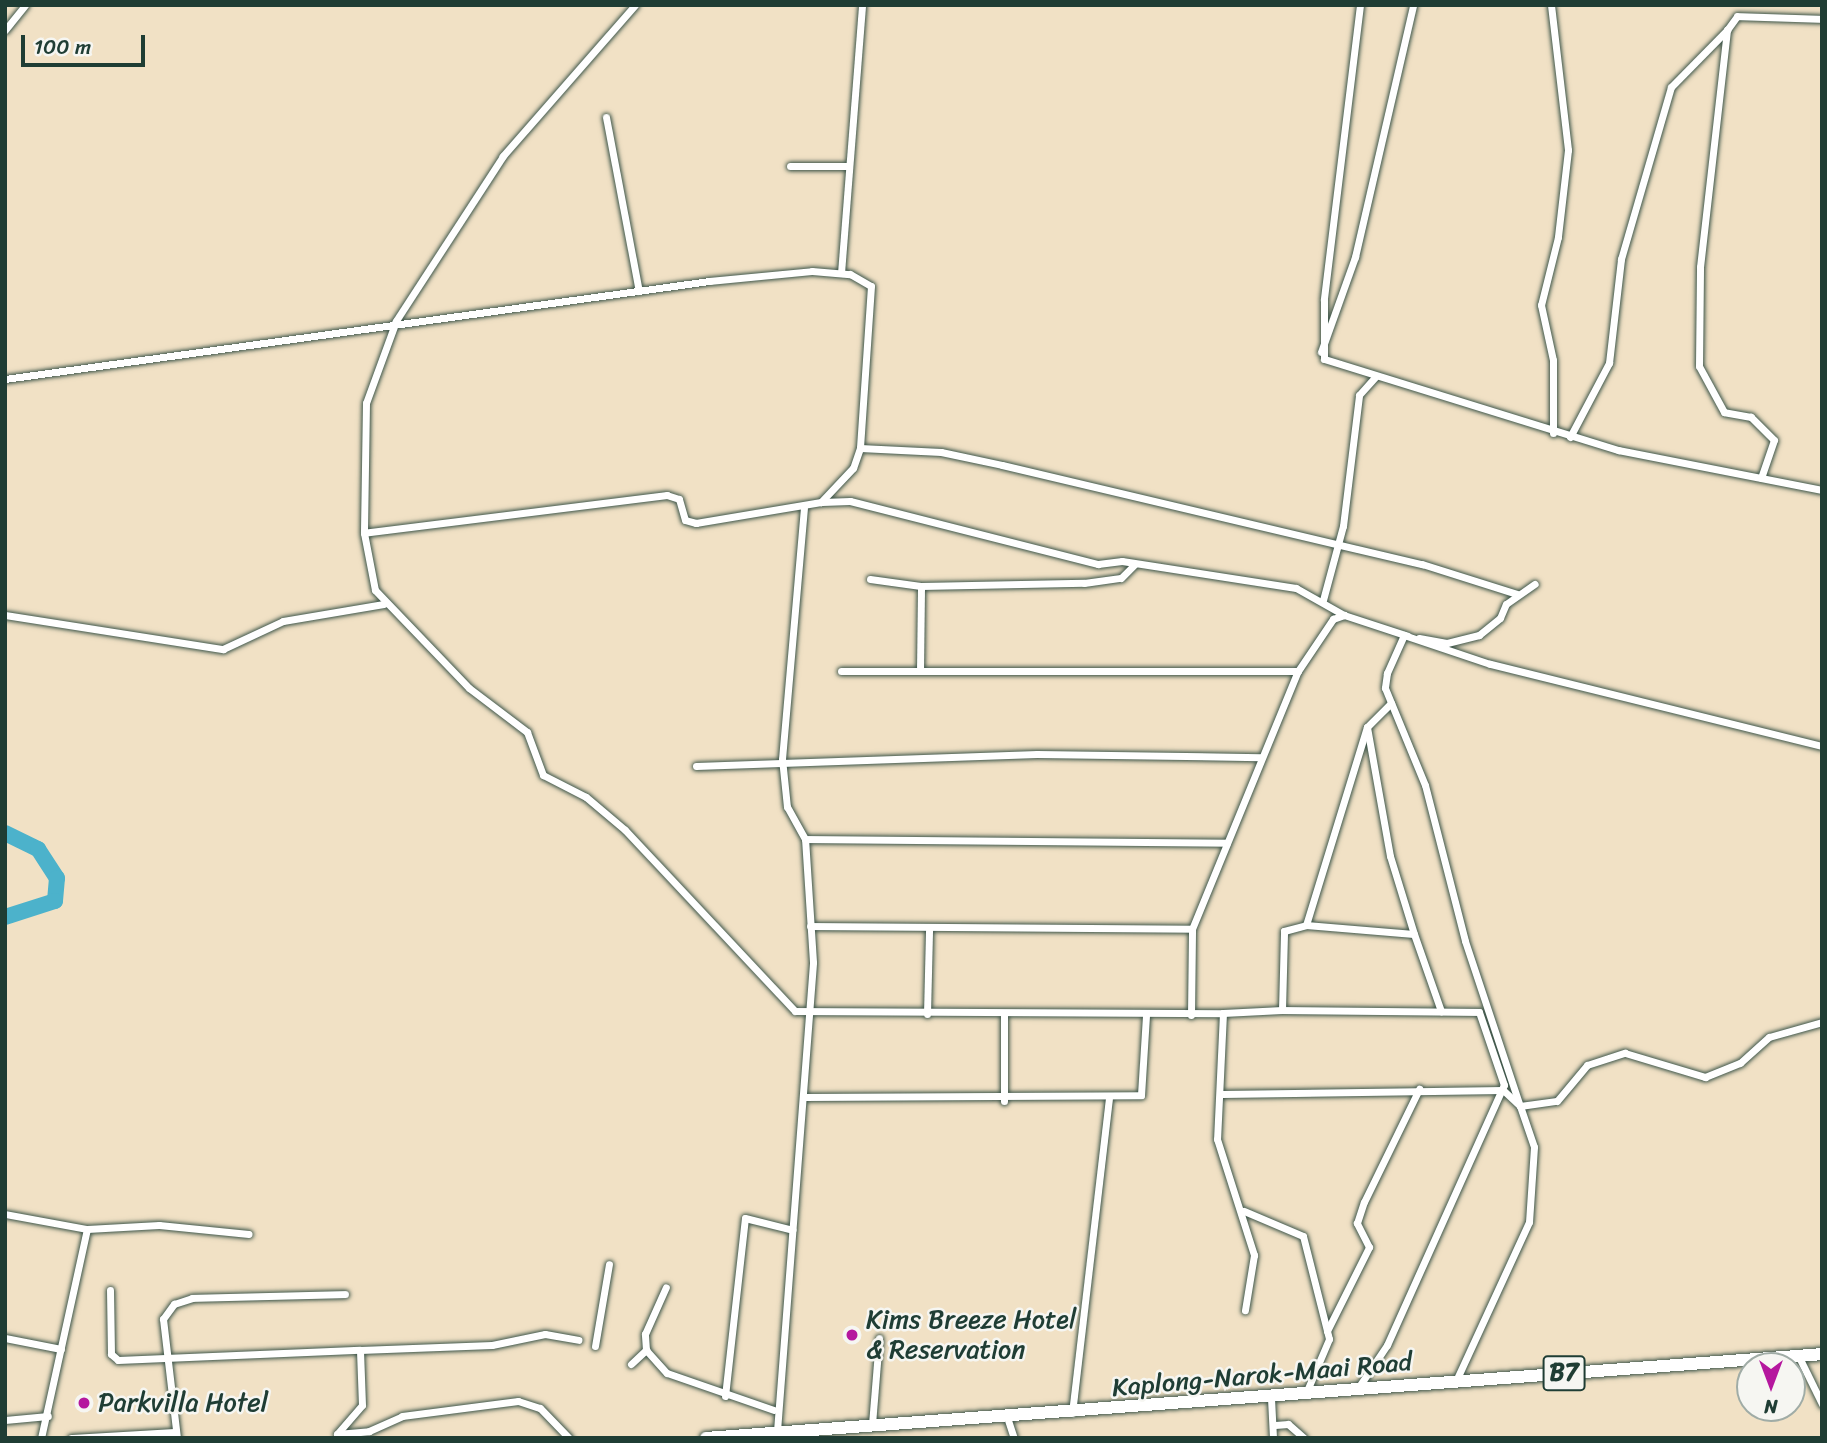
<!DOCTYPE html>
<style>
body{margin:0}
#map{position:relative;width:1827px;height:1443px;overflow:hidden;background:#f1e1c5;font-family:Sriracha,sans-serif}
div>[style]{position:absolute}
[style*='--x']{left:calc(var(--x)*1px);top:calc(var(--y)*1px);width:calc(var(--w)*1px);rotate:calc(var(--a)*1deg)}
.river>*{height:16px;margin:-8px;padding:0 8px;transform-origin:8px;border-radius:8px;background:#4cb2cb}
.roads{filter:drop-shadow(0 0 2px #3e564a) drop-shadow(0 0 2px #3e564a)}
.minor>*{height:7px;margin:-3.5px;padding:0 3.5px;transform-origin:3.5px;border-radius:3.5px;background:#fff}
.trunk>*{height:12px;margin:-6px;padding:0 6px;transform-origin:6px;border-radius:6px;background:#fff}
.dots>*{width:19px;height:19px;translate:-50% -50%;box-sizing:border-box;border:4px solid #f6f6f2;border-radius:50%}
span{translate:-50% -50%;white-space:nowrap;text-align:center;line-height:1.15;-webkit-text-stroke:5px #f6f6f2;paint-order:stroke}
.shield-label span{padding:2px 5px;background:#f6f6f2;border:2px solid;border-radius:5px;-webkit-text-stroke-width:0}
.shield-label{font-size:24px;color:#1f3d34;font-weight:700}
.poi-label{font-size:26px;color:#1f3d34}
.left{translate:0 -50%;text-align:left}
.street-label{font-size:26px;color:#1f3d34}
.frame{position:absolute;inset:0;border:7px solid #1f3d34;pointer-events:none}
.north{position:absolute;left:1736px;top:1352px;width:70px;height:70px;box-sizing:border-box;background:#f6f6f2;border:2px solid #a0aca6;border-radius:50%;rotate:180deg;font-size:19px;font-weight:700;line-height:28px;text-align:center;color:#1f3d34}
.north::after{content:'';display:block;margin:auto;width:24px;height:32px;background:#b5179e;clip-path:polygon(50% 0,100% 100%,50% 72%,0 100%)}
.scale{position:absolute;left:21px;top:35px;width:124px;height:32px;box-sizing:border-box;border:4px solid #1f3d34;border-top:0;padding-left:9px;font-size:21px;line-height:24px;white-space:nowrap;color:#1f3d34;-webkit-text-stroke:5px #f6f6f2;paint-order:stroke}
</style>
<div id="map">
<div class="river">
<i style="--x:5;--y:833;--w:37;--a:26"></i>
<i style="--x:38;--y:849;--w:35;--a:57"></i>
<i style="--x:57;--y:878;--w:23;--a:95"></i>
<i style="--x:55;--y:901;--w:52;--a:162.3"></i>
</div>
<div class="roads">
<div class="minor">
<i style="--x:635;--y:5;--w:201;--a:131.2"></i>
<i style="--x:503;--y:156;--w:197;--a:123"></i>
<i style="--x:396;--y:321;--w:87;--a:110.1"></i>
<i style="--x:366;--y:403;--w:130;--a:90.9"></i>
<i style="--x:364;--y:533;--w:58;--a:79.1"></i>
<i style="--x:375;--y:590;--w:136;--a:46.2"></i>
<i style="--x:469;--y:688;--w:73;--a:37.2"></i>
<i style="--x:527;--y:732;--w:46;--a:69.6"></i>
<i style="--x:543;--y:775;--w:48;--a:27.1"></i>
<i style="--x:586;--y:797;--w:51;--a:40.2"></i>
<i style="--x:625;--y:830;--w:248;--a:46.8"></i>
<i style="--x:795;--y:1011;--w:428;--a:0.3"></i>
<i style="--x:1223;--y:1013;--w:126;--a:92.7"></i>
<i style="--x:1217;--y:1139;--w:122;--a:72.3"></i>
<i style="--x:1254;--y:1255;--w:56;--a:99.3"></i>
<i style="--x:1360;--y:5;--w:297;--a:97"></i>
<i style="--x:1324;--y:300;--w:59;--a:90"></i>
<i style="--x:1324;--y:359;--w:308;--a:17.2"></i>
<i style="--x:1618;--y:450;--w:208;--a:11.1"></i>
<i style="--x:1551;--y:5;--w:146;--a:83.3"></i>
<i style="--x:1568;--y:150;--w:88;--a:96.6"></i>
<i style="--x:1558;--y:237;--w:70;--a:104"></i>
<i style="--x:1541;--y:305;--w:56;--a:77.7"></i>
<i style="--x:1553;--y:360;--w:73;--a:90"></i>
<i style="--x:5;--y:30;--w:32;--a:-51"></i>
<i style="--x:606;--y:117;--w:177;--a:79.3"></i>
<i style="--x:790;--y:166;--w:57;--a:0"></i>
<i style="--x:841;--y:273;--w:269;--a:-85.5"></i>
<i style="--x:1321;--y:352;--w:101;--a:-70.3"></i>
<i style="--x:1355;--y:257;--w:259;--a:-77"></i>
<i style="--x:5;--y:379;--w:711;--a:-7.92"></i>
<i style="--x:709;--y:281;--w:103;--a:-5.5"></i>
<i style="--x:812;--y:271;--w:38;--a:5"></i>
<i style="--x:850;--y:274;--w:24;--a:30"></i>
<i style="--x:871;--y:286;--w:162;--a:93.9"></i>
<i style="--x:860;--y:448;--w:21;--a:109"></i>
<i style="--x:853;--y:468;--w:47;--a:133.3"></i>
<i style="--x:821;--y:502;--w:127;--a:170.5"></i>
<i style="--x:696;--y:523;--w:11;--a:-165"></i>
<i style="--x:685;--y:520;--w:22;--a:-106"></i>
<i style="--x:679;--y:499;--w:13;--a:-162"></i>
<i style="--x:667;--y:495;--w:305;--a:172.9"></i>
<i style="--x:1570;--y:437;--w:84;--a:-62.2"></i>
<i style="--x:1609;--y:363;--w:105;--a:-83.4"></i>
<i style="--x:1621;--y:259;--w:179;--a:-73.8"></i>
<i style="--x:1671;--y:87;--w:80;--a:-45.5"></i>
<i style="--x:860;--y:448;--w:81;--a:2.8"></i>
<i style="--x:941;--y:452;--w:62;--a:12"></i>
<i style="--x:1002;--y:465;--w:432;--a:13.3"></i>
<i style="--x:1422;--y:564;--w:100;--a:17.5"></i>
<i style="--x:1761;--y:478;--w:40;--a:-71.1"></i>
<i style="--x:1774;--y:440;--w:33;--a:-135"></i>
<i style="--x:1751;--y:417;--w:27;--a:-170"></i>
<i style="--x:1724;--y:412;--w:52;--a:-118.5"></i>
<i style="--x:1699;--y:366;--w:99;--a:-89.4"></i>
<i style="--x:1700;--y:267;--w:239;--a:-83.5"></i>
<i style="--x:1727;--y:30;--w:17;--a:-54"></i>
<i style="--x:1737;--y:16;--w:85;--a:2"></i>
<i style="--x:822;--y:502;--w:28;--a:-2"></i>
<i style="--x:850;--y:501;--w:256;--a:14.3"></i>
<i style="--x:1098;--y:564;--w:24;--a:-7"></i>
<i style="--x:1122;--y:561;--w:176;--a:8.8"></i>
<i style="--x:1296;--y:588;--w:55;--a:29.4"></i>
<i style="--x:870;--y:579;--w:51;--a:7.8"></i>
<i style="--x:921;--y:586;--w:163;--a:-1.1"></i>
<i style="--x:1084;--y:583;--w:37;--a:-8"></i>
<i style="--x:1121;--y:578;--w:20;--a:-45"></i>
<i style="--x:1323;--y:600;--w:77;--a:-74.9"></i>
<i style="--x:1343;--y:526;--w:132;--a:-83"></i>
<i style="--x:1359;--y:395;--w:25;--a:-48"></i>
<i style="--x:5;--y:615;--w:221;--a:8.9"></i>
<i style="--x:223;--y:649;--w:66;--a:-25"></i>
<i style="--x:283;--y:621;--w:102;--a:-9.6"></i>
<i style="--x:1419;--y:638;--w:28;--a:10"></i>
<i style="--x:1447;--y:643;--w:33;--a:-14"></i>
<i style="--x:1479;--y:635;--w:27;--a:-39"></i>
<i style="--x:1500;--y:618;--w:15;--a:-67"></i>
<i style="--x:1506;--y:604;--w:35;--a:-35"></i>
<i style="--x:841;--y:671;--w:457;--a:0"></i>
<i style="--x:920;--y:671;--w:85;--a:-89.3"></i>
<i style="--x:1367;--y:727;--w:34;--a:-45"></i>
<i style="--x:1822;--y:746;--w:342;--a:-166.1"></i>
<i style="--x:1490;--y:664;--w:91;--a:-161.4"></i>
<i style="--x:1404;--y:635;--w:42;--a:114.1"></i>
<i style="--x:1387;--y:673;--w:15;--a:98"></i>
<i style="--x:1385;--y:688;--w:105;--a:67.6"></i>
<i style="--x:1425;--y:785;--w:161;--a:75.6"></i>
<i style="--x:1465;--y:941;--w:174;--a:71.6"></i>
<i style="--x:1520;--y:1106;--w:37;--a:-8"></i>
<i style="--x:1557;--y:1101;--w:47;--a:-50.2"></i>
<i style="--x:1587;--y:1065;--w:40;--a:-18"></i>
<i style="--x:1625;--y:1053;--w:84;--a:16.7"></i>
<i style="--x:1705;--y:1077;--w:38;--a:-22"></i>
<i style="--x:1740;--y:1063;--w:39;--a:-42"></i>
<i style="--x:1769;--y:1037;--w:55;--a:-15.8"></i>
<i style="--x:696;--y:766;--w:341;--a:-2"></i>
<i style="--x:1037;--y:754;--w:224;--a:0.8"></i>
<i style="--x:805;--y:839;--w:422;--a:0.5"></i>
<i style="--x:1306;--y:925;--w:207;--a:-72.9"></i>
<i style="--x:1367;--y:727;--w:131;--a:79.9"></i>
<i style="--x:1390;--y:856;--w:82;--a:72.9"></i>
<i style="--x:810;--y:926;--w:382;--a:0.4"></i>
<i style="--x:1223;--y:1013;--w:59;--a:-2.9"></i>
<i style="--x:927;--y:1014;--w:84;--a:-88.6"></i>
<i style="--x:1191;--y:1015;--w:86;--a:-89.3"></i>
<i style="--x:1192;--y:929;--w:279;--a:-67.7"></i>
<i style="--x:1298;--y:671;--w:63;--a:-56.1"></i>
<i style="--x:1333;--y:619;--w:12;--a:-20"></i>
<i style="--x:1344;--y:615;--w:67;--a:18.2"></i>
<i style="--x:1222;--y:1094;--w:281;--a:-0.8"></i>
<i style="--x:1503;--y:1090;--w:23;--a:43"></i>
<i style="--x:1520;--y:1106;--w:43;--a:71.1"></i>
<i style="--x:1534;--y:1147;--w:75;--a:93.8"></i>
<i style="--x:1529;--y:1222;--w:175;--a:114.7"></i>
<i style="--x:804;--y:1097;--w:337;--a:-0.3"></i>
<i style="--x:1141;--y:1095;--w:80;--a:-86.4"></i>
<i style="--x:1004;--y:1101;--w:88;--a:-90"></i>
<i style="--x:1244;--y:1211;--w:64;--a:23"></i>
<i style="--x:1303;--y:1236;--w:106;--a:75.8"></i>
<i style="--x:1329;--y:1339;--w:59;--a:113.1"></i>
<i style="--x:5;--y:1214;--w:83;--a:10.4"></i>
<i style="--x:110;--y:1290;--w:64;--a:89.1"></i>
<i style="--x:111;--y:1354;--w:9;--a:41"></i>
<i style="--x:118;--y:1360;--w:242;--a:-2.4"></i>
<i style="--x:1327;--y:1331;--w:94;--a:-63.4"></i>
<i style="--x:1369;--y:1247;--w:27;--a:-117"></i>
<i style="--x:1357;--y:1223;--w:22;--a:-72"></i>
<i style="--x:1364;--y:1202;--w:126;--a:-64"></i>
<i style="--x:5;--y:1338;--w:57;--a:11.1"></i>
<i style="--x:595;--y:1346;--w:83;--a:-80.3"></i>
<i style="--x:646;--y:1350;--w:31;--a:48"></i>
<i style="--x:667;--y:1373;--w:113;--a:19.1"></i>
<i style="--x:1798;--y:1355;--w:55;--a:63.9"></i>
<i style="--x:631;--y:1364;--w:21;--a:-43"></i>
<i style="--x:646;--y:1350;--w:16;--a:-94"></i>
<i style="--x:645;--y:1334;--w:51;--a:-65.9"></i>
<i style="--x:1358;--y:1388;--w:52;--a:-56"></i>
<i style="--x:1387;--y:1345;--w:285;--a:-65.8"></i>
<i style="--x:1504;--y:1085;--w:77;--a:-108.9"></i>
<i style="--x:1479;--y:1012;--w:197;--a:-179.4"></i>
<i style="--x:1282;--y:1010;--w:79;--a:-88.5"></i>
<i style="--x:1284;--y:931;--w:23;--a:-15"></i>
<i style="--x:1306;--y:925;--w:108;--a:4.8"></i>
<i style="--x:1414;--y:934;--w:82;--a:70.7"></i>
<i style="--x:725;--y:1396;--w:179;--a:-83.6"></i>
<i style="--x:745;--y:1218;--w:49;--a:14"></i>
<i style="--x:1271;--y:1398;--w:40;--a:87.1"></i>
<i style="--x:1072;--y:1413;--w:318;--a:-83.3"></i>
<i style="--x:1007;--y:1417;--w:22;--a:72"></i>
<i style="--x:5;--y:1420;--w:43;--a:-5.3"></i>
<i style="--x:872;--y:1424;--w:86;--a:-85.3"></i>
<i style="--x:1275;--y:1425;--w:13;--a:-4"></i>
<i style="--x:1288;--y:1424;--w:21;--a:41"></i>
<i style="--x:777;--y:1431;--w:470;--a:-85.6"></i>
<i style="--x:813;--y:962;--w:123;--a:-93.7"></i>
<i style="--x:805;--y:839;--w:37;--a:-119"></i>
<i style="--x:787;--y:807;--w:48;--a:-95.9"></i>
<i style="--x:782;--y:759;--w:252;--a:-85"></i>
<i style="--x:337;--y:1434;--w:38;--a:-49"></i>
<i style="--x:362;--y:1405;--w:55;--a:-92.1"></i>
<i style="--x:360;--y:1350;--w:132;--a:-2.2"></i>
<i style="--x:492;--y:1345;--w:54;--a:-11.7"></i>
<i style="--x:545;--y:1334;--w:34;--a:10"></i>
<i style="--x:337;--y:1434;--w:32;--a:-5"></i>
<i style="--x:369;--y:1431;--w:36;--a:-24"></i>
<i style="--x:402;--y:1416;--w:117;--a:-7.4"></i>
<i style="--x:518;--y:1401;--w:23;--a:18"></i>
<i style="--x:540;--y:1408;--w:42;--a:46"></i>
<i style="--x:41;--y:1438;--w:214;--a:-77.6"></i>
<i style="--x:87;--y:1229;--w:72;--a:-3.2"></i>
<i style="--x:159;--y:1225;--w:90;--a:5.7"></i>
<i style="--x:71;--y:1438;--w:104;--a:-3.3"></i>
<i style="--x:177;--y:1438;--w:120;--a:-96.7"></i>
<i style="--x:163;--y:1319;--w:19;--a:-54"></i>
<i style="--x:174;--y:1304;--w:19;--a:-18"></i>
<i style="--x:192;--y:1298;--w:153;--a:-1.5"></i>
</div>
<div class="trunk">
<i style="--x:706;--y:1438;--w:1119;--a:-4.3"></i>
</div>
</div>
<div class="dots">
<i style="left:852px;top:1335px;background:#b5179e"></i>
<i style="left:84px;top:1403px;background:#b5179e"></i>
</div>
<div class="shield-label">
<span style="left:1564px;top:1373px">B7</span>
</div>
<div class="poi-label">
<span class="left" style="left:866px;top:1335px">Kims Breeze Hotel<br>&amp; Reservation</span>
<span class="left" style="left:98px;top:1403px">Parkvilla Hotel</span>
</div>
<div class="street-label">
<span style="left:1262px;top:1375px;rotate:-5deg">Kaplong-Narok-Maai Road</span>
</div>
<div class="frame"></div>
<div class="north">N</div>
<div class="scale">100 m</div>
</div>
